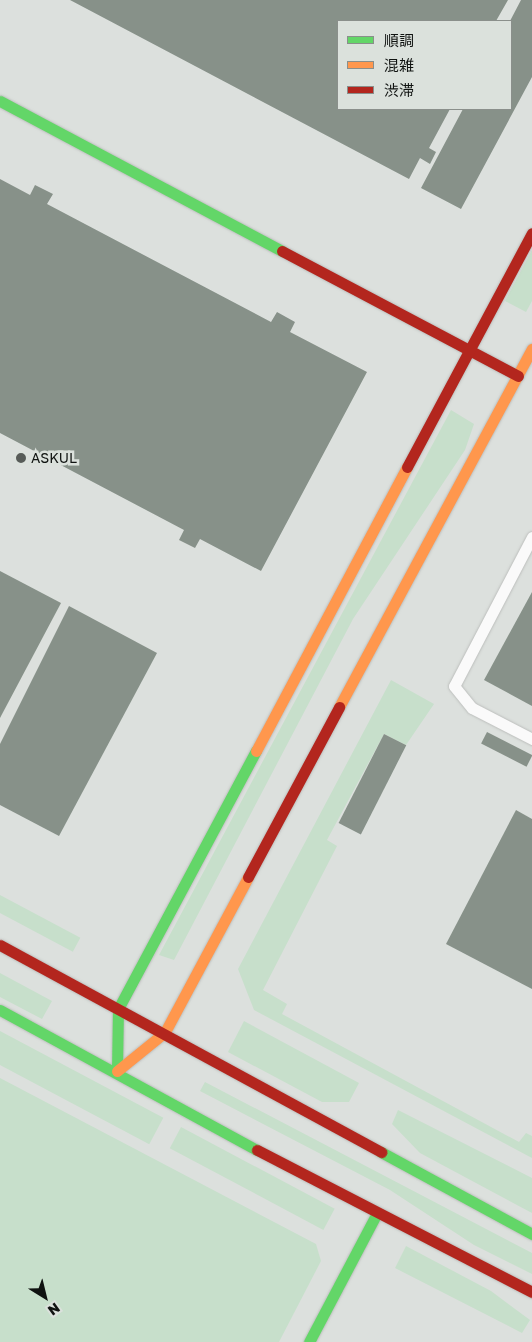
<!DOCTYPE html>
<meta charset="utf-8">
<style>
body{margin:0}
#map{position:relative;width:532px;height:1342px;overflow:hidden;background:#dce0dd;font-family:"Golos Text","Noto Sans JP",sans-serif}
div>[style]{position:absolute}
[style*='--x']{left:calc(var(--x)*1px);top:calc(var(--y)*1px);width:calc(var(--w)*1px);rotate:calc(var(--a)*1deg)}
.green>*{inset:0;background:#c7dfcb;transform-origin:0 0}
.building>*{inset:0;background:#879189;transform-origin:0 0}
.roads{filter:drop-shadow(0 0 1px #bcbebc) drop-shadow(0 0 1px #bcbebc)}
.lane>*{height:11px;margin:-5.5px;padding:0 5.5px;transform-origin:5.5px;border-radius:5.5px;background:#fafafa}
.fast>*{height:11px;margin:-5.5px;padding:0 5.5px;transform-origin:5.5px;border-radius:5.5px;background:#63d668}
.slow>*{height:11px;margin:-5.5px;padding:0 5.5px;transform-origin:5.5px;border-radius:5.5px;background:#ff974d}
.jam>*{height:11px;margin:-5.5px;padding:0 5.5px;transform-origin:5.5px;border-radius:5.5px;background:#b3261e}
.dots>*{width:14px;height:14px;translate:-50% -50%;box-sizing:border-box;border:2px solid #dbe1dc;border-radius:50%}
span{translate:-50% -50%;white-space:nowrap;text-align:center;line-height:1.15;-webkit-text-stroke:5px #dbe1dc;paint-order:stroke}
.poi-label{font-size:14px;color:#101311}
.left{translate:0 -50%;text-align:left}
.legend{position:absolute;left:337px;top:20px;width:175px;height:90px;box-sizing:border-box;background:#dbe1dc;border:1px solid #8a8f8b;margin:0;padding:6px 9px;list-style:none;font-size:15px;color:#101311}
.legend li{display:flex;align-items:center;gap:10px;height:25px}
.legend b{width:25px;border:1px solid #8a8f8b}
.north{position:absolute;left:20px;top:1272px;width:50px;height:50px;-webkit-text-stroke:4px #dbe1dc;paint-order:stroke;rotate:144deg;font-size:14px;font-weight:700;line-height:20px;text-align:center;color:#101311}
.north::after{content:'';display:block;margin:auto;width:18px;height:22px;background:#101311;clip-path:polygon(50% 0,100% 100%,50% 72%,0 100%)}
</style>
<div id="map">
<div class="green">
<i style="clip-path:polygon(532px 250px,532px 301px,526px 312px,505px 301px)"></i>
<i style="clip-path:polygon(451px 410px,474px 424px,465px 450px,353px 619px,174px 960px,159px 955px)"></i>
<i style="clip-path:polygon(391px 680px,434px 704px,406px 745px,384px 734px,327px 840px,337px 846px,263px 990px,287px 1004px,282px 1014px,519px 1142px,526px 1133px,532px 1136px,532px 1158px,254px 1010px,238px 969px)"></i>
<i style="left:0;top:895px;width:91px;height:16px;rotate:28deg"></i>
<i style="clip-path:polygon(0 973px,52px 1001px,42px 1019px,0 997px)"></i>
<i style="clip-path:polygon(244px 1021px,359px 1083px,349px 1102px,322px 1102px,228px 1052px)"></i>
<i style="left:0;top:1031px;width:185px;height:30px;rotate:28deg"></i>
<i style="clip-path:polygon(0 1078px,316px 1244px,321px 1261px,279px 1342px,0 1342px)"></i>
<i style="clip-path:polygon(205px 1082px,532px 1253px,532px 1274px,474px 1245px,390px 1190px,200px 1091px)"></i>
<i style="clip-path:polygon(398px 1110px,532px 1178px,532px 1213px,420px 1153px,392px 1124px)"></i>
<i style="left:181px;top:1127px;width:174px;height:24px;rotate:28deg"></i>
<i style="clip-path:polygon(406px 1246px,491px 1291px,530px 1320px,522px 1333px,395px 1268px)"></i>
</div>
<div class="building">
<i style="clip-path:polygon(70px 0,508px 0,496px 21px,338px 21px,338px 109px,450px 109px,429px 148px,436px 152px,430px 164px,420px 158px,409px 179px)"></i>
<i style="clip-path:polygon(521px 0,532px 0,532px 77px,461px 209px,421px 188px,463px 109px,511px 109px,510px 21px)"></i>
<i style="clip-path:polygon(0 179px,30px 195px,35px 185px,53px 194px,47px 204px,271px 322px,277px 312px,295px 322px,290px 332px,367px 372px,261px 571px,200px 539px,195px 548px,179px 540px,184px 530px,0 433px)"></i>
<i style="clip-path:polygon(0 571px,61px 603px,0 718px)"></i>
<i style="clip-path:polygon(532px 592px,532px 706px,484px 680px)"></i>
<i style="clip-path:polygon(69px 606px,157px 653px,59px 836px,0 805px,0 744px)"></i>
<i style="left:487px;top:732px;width:51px;height:13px;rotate:27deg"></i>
<i style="left:384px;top:734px;width:25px;height:100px;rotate:27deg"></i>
<i style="clip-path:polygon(516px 810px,532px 819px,532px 989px,446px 944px)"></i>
</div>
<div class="roads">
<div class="lane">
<i style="--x:532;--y:537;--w:168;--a:117.6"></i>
<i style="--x:454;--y:686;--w:28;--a:51"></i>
<i style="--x:472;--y:708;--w:68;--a:27.3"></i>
</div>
<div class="fast">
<i style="--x:0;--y:101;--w:319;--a:28"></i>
<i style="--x:0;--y:1010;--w:293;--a:28.6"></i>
<i style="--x:117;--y:1071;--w:62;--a:-89.1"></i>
<i style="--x:118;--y:1009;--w:293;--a:-61.9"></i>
<i style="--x:381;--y:1152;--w:172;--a:28.5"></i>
<i style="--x:309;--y:1342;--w:144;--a:-62.2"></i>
</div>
<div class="slow">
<i style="--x:339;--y:707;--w:407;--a:-61.7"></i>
<i style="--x:256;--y:751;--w:322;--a:-62"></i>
<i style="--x:117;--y:1071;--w:62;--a:-39.1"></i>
<i style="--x:165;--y:1032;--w:176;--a:-61.8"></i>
</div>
<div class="jam">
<i style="--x:282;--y:251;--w:267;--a:27.9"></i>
<i style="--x:407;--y:467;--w:265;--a:-61.9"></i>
<i style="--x:248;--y:877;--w:193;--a:-61.8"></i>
<i style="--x:0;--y:945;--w:434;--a:28.5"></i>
<i style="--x:257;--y:1150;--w:309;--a:27.3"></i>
</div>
</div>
<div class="dots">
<i style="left:21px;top:458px;background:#575b58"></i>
</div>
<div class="poi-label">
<span class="left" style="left:31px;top:458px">ASKUL</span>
</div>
<ul class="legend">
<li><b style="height:6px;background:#63d668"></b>順調</li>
<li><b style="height:6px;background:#ff974d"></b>混雑</li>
<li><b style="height:6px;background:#b3261e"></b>渋滞</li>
</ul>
<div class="north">N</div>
</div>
